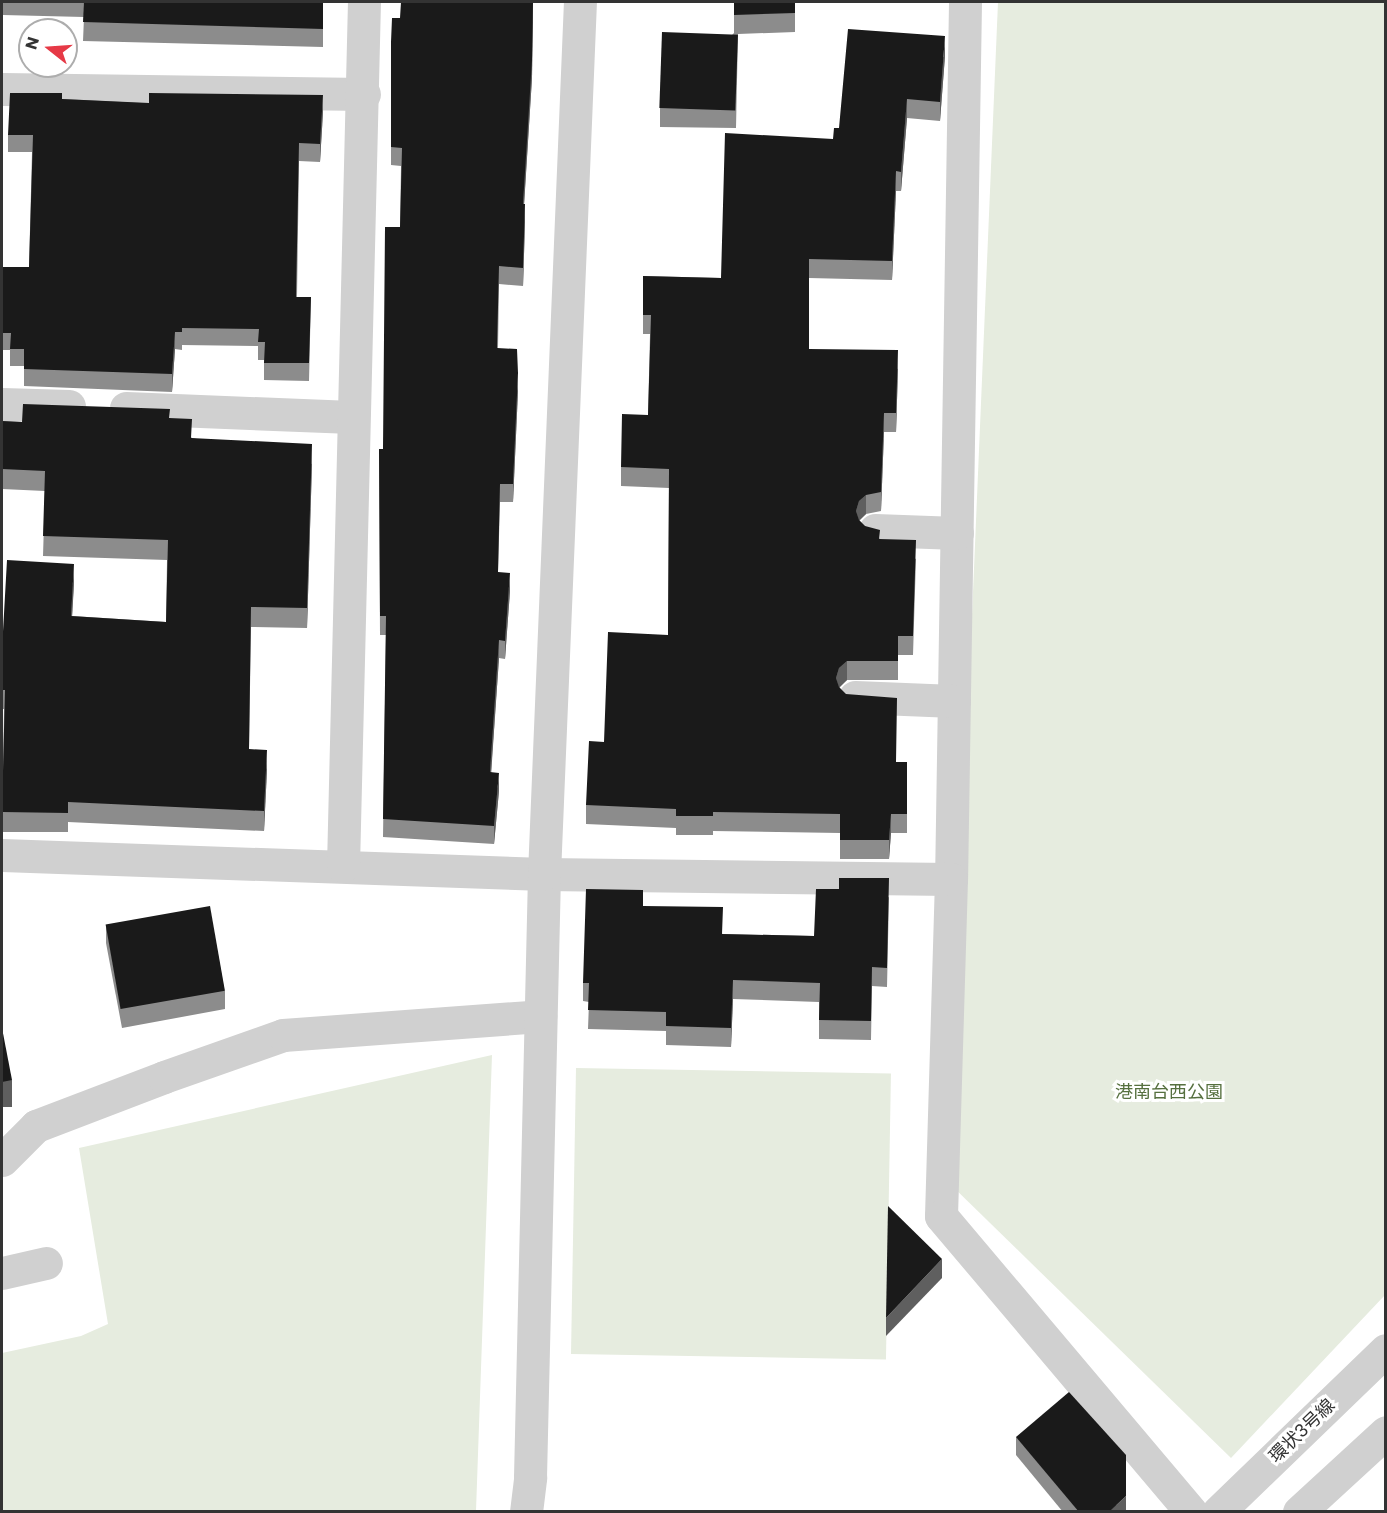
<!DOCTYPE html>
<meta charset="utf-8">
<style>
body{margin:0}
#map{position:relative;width:1387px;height:1513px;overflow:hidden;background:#fff;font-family:Poppins,"Noto Sans JP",sans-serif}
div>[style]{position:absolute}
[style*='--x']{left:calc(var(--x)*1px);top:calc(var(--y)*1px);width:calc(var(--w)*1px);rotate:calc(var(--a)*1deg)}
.green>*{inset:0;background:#e6ecdf;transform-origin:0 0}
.minor>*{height:33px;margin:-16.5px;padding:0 16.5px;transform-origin:16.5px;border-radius:16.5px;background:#d0d0d0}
.wall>*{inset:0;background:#8c8c8c}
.shaded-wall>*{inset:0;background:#5f5f5f;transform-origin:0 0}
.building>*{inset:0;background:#1a1a1a;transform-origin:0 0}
span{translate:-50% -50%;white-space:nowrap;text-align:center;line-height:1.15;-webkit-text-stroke:6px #fff;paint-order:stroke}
.park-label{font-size:18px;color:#56703f}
.street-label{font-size:18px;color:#333}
.frame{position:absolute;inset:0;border:3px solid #333;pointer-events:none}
.north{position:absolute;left:18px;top:18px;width:60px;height:60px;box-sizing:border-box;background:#fff;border:2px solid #adadad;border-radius:50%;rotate:287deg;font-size:16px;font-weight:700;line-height:24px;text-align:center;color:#333}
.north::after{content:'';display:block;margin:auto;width:21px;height:27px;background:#e63946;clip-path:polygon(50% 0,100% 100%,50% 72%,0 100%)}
</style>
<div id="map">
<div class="green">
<i style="clip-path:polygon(998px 2px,1385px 2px,1385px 1295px,1231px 1458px,948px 1182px)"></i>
<i style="clip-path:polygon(492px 1055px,476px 1511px,2px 1511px,2px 1353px,81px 1336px,108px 1324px,79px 1148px)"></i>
<i style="left:576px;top:1068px;width:315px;height:286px;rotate:1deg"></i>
</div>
<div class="minor">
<i style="--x:965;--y:2;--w:877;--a:90.91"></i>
<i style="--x:951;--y:879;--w:337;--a:91.7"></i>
<i style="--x:941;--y:1216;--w:387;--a:49.8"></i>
<i style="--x:2;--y:89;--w:362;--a:0.8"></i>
<i style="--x:2;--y:404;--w:67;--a:1.7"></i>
<i style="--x:126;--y:408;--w:226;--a:2.3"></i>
<i style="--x:875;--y:530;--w:82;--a:2.1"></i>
<i style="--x:855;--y:697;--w:99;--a:2.3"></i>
<i style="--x:2;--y:855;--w:542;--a:2.01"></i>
<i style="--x:544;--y:874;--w:407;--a:0.7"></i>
<i style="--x:343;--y:866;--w:864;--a:-88.61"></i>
<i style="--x:2;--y:1160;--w:48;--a:-45"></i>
<i style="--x:36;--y:1126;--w:137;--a:-20.9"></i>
<i style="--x:164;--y:1077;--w:126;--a:-19.4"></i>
<i style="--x:283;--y:1035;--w:258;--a:-4.2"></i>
<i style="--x:2;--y:1273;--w:45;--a:-12.8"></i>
<i style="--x:526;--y:1512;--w:35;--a:-83"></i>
<i style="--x:530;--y:1477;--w:603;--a:-88.67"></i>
<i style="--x:544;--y:874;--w:873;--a:-87.64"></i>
<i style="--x:1218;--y:1512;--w:233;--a:-44"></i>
<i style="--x:1299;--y:1512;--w:118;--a:-42.6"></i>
</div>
<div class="wall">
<i style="clip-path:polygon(3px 2px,323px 2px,323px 47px,83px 41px,84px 17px,3px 15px)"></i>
<i style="clip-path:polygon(533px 2px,532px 78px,524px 204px,525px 222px,523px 286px,499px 284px,498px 348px,518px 391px,513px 502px,500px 502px,498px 572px,510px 591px,505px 659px,499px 658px,491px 772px,499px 791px,494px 844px,383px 837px,386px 635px,380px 635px,379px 449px,383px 449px,400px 227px,401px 166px,391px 165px,391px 42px,400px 18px)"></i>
<i style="clip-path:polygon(734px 2px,795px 2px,795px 32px,738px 34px,736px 128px,660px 127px,660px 108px,734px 33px)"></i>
<i style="clip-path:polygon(945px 56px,940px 121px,907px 118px,901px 191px,896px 191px,892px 280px,809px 278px,809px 349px,898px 369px,896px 432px,884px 432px,881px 511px,866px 514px,859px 520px,865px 526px,880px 539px,916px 559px,913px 655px,898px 655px,898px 680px,847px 680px,839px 687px,896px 762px,907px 762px,907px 833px,891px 833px,889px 859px,840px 859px,840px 833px,713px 831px,713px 835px,676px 835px,676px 828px,586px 824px,586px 805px,604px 742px,668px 635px,669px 488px,621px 486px,621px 467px,648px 415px,650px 334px,643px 334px,643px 276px,721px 278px,833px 139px,839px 128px)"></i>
<i style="clip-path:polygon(62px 99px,323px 112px,320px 162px,299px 161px,297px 297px,311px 297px,309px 381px,264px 380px,264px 360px,258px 360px,258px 346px,182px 345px,182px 350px,175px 349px,172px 392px,24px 386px,24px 366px,10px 366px,10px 350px,2px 350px,2px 267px,29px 267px,32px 152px,8px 152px,8px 135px)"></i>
<i style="clip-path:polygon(170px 418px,192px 438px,312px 464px,307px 628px,251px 627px,249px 749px,267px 770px,264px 831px,68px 822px,68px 832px,2px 832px,4px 709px,2px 709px,2px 649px,74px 583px,72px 616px,166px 622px,167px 560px,43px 556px,45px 491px,2px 489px,2px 421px,22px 422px)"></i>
<i style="clip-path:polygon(889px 897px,887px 987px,872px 986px,871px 1040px,819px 1039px,819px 1002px,733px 999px,731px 1047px,666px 1045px,666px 1031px,588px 1029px,589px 1002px,583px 1001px,583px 983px,643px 906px,723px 934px,814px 936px)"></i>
<i style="clip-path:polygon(106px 925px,225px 991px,225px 1009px,122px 1028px,106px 943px)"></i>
<i style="clip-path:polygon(1016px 1437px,1126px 1512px,1063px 1512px,1016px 1455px)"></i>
</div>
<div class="shaded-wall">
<i style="clip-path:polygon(533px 2px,532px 78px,523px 222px,523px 204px)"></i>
<i style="clip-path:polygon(945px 36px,945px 56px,940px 121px,940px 102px)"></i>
<i style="clip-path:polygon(323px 95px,323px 112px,320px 162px,320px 144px)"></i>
<i style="clip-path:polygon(907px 99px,907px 118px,901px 191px,901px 172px)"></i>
<i style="clip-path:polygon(896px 171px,896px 191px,892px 280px,892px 261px)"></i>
<i style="clip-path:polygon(525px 204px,525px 222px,523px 286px,523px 268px)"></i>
<i style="clip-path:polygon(175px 332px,175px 349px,172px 392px,172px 374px)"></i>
<i style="clip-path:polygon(898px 350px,898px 369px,896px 432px,896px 413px)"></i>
<i style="clip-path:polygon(518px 373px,518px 391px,513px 502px,513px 484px)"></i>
<i style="clip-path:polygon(884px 413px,884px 432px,881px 511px,881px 492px)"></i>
<i style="clip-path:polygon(312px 444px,312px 464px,307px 628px,307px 608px)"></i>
<i style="clip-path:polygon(866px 495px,866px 514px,859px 521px,856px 511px,859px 501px)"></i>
<i style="clip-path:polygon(74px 564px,74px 583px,71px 636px,71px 616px)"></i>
<i style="clip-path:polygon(510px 573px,510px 591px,505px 659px,505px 641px)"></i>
<i style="clip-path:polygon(499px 640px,499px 658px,490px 790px,490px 772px)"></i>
<i style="clip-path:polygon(847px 661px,847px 680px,839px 688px,836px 678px,839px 668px)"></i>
<i style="clip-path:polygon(267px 750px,267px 770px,264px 831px,264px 811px)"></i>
<i style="clip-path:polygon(499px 773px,499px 791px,494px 844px,494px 826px)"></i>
<i style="clip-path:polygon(891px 814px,891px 833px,889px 859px,889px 840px)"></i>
<i style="clip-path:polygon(733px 980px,733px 999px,731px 1047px,731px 1028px)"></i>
<i style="left:12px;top:1080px;width:27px;height:10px;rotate:90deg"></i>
<i style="clip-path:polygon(942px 1259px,942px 1278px,886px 1336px,886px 1318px)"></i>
<i style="clip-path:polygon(1126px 1496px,1126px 1512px,1109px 1512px)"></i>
</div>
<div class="building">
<i style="clip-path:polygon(84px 2px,323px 2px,323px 29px,83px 22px)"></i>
<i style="clip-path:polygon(401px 2px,533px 2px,532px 60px,523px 204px,525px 204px,523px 268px,499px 266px,497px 348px,517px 349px,518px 373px,513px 484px,500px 484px,498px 572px,510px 573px,505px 641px,499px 640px,490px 772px,499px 773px,494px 826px,383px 819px,386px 616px,380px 616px,379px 449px,383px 449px,385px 227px,400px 227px,402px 148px,391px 147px,391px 42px,392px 18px,400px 18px)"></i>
<i style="clip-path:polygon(734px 2px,795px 2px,795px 13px,734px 15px)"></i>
<i style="clip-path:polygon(848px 29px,945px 36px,940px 102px,907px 99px,901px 172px,896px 171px,892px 261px,809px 259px,809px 349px,898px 350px,896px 413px,884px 413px,881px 492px,866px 495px,859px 501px,856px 511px,859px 520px,865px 526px,880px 530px,879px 539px,916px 540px,913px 636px,898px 636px,898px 661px,847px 661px,839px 668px,836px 678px,839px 687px,846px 694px,897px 698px,896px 762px,907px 762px,907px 814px,891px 814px,889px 840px,840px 840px,840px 814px,713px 812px,713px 816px,676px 816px,676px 809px,586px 805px,589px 741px,604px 742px,608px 632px,668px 635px,669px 469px,621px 467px,622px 414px,648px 415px,651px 315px,643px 315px,643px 276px,721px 278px,725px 133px,833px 139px,834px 128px,839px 128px)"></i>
<i style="left:662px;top:32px;width:76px;height:76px;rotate:2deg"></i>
<i style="clip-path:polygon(10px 93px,62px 93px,62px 99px,149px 103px,149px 93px,323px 95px,320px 144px,299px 143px,296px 297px,311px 297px,309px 363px,264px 363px,265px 342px,258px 342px,259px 329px,182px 328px,182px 332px,175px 332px,172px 374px,24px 369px,24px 349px,10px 349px,11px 333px,2px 333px,2px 267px,29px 267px,33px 135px,8px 135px)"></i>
<i style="clip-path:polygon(23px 404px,170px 409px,169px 418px,192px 419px,191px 438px,312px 444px,307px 608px,251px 607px,249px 749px,267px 750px,264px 811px,68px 802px,68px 813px,2px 812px,5px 690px,2px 690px,2px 649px,7px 560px,74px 564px,71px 616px,166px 622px,168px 540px,43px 536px,45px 471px,2px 469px,2px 421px,22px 422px)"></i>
<i style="clip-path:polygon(839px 878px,889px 878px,887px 968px,872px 967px,871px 1021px,819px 1020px,820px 983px,733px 980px,731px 1028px,666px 1026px,666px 1012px,588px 1010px,589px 983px,583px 983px,586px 889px,643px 890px,643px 906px,723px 907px,722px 934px,814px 936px,816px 889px,839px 889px)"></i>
<i style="left:210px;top:906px;width:86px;height:106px;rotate:80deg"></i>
<i style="clip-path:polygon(2px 1028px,12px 1080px,2px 1082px)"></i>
<i style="clip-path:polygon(888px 1206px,942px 1259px,886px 1318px)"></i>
<i style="clip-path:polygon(1069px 1392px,1126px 1455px,1126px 1496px,1109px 1512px,1079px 1512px,1016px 1437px)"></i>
</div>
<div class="park-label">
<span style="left:1169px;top:1092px">港南台西公園</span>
</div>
<div class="street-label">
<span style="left:1302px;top:1431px;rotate:-44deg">環状3号線</span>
</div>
<div class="frame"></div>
<div class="north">N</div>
</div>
